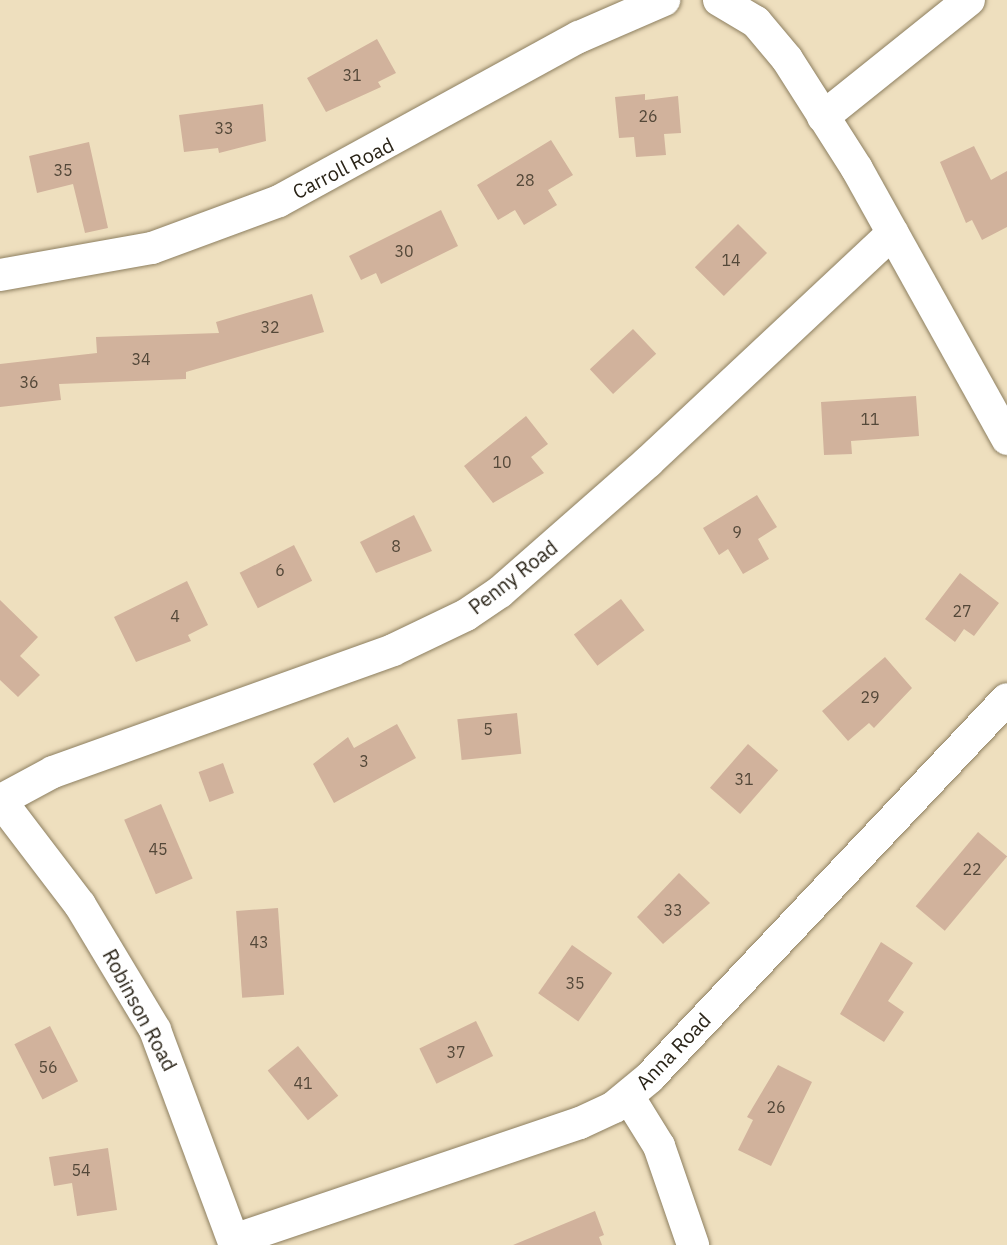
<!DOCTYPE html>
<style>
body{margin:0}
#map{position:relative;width:1007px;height:1245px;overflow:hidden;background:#eedfbe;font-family:"IBM Plex Sans",sans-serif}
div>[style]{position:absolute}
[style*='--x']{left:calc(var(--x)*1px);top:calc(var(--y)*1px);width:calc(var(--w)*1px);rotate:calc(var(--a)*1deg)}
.building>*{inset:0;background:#d1b29c;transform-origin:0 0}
.roads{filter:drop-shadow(0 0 2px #8d7f60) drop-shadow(0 0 2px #8d7f60)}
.minor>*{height:32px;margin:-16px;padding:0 16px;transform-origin:16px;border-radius:16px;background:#fff}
span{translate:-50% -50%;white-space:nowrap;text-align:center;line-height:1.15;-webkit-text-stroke:6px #fff;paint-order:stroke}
.number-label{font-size:16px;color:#544839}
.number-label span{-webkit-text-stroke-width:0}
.street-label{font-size:20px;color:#2a2418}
</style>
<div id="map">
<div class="building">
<i style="clip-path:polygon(377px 39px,396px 73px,378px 82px,381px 87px,326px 112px,307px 78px)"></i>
<i style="clip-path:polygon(645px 94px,645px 100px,678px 96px,681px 133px,664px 134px,666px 155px,636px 157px,634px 137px,619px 138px,615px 97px)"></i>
<i style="clip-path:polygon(263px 104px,266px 141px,219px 153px,218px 148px,184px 152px,179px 115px)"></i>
<i style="clip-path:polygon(551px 140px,573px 175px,548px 190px,557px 205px,524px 225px,515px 210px,498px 220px,477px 185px)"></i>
<i style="clip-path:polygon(89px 142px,108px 228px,85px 233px,73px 184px,37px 193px,29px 156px)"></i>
<i style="clip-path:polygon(974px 146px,991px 180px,1007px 171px,1007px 227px,982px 240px,972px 220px,966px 223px,940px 162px)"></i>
<i style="clip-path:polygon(441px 210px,458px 246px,381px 284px,376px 273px,361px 280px,349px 256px)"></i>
<i style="left:738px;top:224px;width:41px;height:61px;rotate:45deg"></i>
<i style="clip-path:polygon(312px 294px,324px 332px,186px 372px,186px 379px,59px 384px,61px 400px,0 407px,0 364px,97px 353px,96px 337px,219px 333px,216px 322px)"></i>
<i style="left:633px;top:329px;width:34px;height:59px;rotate:47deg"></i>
<i style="clip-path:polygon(916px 396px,919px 436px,851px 441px,852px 454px,824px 455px,821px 402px)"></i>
<i style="clip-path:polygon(526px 416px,548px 444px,531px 457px,544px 473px,493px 503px,464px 466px)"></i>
<i style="clip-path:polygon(757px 495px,777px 527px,758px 539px,769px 559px,743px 574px,728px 549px,719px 555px,703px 528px)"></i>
<i style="clip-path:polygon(414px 515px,432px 551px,376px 573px,360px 542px)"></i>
<i style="left:294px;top:545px;width:40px;height:61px;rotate:63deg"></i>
<i style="clip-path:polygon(960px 573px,999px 603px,974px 636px,964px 629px,955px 642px,925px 619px)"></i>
<i style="clip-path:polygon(187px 581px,208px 625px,188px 635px,191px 641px,136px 662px,114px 617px)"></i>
<i style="left:621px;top:599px;width:39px;height:59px;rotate:53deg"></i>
<i style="clip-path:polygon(0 600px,38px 637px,20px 656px,40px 675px,18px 697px,0 680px)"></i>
<i style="clip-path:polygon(885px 657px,912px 688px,874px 728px,869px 723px,848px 741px,822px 711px)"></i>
<i style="left:517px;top:713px;width:41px;height:60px;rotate:84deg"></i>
<i style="clip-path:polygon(397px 724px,416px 758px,334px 803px,313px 764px,348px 737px,354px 748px)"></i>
<i style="left:748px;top:744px;width:40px;height:58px;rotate:41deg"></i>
<i style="left:223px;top:763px;width:32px;height:26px;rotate:70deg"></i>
<i style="left:161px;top:804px;width:81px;height:40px;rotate:67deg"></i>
<i style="left:978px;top:832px;width:38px;height:97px;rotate:40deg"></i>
<i style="clip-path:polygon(679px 873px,710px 903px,663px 944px,637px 917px)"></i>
<i style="left:278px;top:908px;width:87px;height:42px;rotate:86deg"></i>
<i style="clip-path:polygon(881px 942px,913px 963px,888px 1001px,904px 1012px,884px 1042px,840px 1014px)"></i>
<i style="left:572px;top:945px;width:49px;height:59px;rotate:35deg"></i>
<i style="left:476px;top:1021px;width:39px;height:63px;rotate:64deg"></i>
<i style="left:50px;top:1026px;width:62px;height:40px;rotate:63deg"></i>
<i style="left:298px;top:1046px;width:64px;height:39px;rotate:51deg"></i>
<i style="clip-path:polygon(778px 1065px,812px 1082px,771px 1166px,738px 1150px,753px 1120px,747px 1117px)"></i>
<i style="clip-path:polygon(108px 1148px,117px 1210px,77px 1216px,72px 1183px,54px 1186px,49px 1157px)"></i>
<i style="clip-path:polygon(595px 1211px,604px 1235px,599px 1237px,602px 1245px,513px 1245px)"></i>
</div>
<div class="roads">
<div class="minor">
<i style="--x:719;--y:0;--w:43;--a:30.7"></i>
<i style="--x:756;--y:22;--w:48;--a:50"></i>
<i style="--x:787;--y:59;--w:130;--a:57.5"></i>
<i style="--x:857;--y:169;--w:309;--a:60.9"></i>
<i style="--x:823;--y:117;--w:187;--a:-38.7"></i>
<i style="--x:0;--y:275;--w:154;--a:-10.1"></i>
<i style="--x:152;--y:248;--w:135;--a:-20.3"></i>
<i style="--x:279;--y:201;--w:342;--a:-28.7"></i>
<i style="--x:579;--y:37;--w:93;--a:-23.5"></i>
<i style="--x:0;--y:800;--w:132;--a:52.7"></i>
<i style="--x:80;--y:905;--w:146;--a:59"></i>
<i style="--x:155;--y:1030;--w:229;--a:69.6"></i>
<i style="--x:1;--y:800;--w:59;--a:-28.3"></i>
<i style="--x:53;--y:772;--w:361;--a:-19.7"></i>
<i style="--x:393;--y:650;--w:81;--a:-25.6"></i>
<i style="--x:466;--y:615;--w:41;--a:-34.1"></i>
<i style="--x:500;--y:592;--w:197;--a:-41.3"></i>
<i style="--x:648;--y:462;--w:335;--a:-43.1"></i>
<i style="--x:628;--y:1096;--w:59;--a:58.2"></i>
<i style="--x:659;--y:1146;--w:105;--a:71"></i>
<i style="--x:234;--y:1240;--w:365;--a:-18.7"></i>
<i style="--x:580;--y:1123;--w:38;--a:-25"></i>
<i style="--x:614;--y:1107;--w:45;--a:-39.6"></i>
<i style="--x:649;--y:1078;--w:521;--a:-46.63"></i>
</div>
</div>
<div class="number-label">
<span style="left:352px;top:75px">31</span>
<span style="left:648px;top:116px">26</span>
<span style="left:224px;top:128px">33</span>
<span style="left:63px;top:170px">35</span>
<span style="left:525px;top:180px">28</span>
<span style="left:404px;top:251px">30</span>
<span style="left:731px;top:260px">14</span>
<span style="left:270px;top:327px">32</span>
<span style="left:141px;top:359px">34</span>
<span style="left:29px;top:382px">36</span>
<span style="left:870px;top:419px">11</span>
<span style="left:502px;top:462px">10</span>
<span style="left:737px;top:532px">9</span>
<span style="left:396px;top:546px">8</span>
<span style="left:280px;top:570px">6</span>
<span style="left:962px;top:611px">27</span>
<span style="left:175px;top:616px">4</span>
<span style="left:870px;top:697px">29</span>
<span style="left:488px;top:729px">5</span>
<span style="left:364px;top:761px">3</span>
<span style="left:744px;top:779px">31</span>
<span style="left:158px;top:849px">45</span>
<span style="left:972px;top:869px">22</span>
<span style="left:673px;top:910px">33</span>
<span style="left:259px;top:942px">43</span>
<span style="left:575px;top:983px">35</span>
<span style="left:456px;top:1052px">37</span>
<span style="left:48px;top:1067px">56</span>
<span style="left:303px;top:1083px">41</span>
<span style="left:776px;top:1107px">26</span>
<span style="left:81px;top:1170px">54</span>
</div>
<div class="street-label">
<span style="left:343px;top:168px;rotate:-27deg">Carroll Road</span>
<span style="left:513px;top:577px;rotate:-38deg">Penny Road</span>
<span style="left:140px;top:1010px;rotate:62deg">Robinson Road</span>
<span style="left:673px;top:1051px;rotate:-46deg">Anna Road</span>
</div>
</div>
